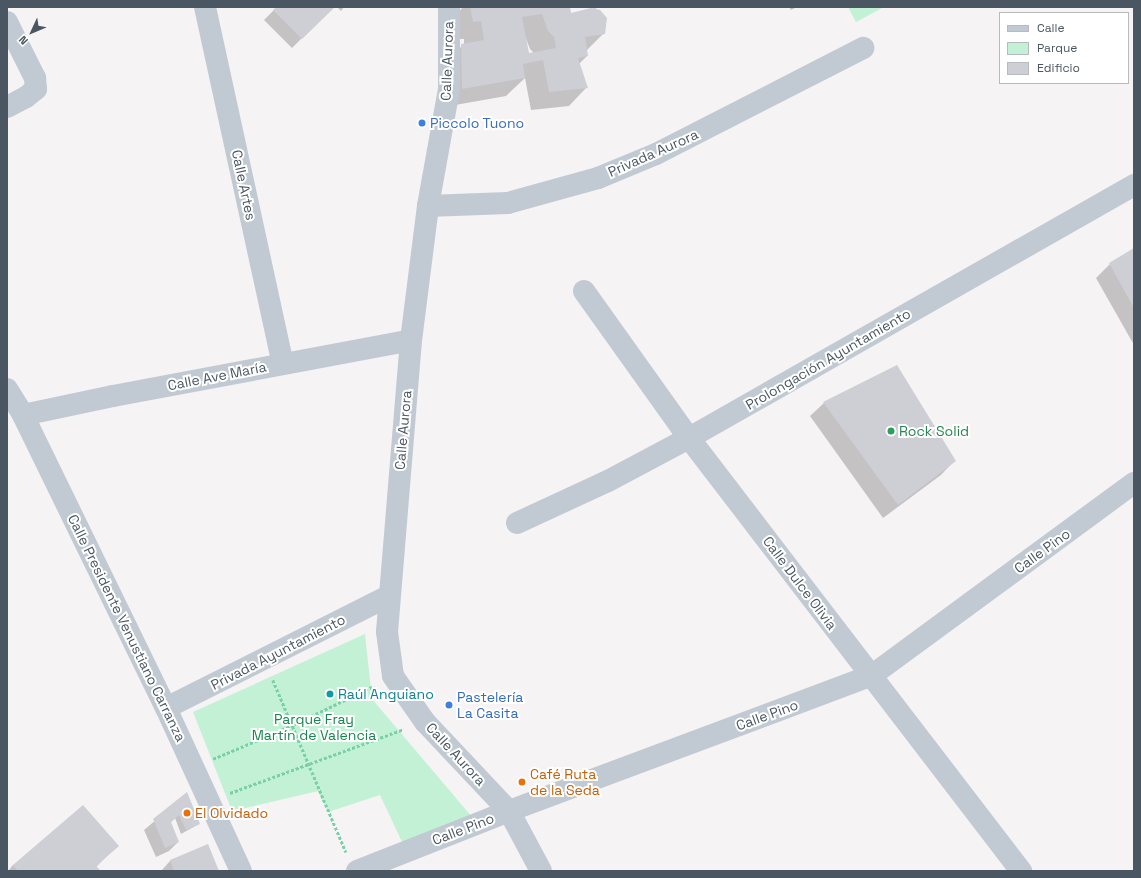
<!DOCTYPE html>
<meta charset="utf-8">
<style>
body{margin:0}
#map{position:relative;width:1141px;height:878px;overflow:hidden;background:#f5f3f3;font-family:"Space Grotesk",sans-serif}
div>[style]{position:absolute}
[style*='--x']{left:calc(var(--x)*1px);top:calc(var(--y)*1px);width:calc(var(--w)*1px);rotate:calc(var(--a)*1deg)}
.green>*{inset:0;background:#c3f1d5}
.shadow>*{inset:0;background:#0003}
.building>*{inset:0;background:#cdcfd5}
.path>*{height:2.5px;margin-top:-1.25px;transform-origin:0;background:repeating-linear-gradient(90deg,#7ad0a6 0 3px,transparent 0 5px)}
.street>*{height:22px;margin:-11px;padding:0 11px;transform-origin:11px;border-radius:11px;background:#c1cad2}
.dots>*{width:11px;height:11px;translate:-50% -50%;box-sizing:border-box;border:2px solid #fff;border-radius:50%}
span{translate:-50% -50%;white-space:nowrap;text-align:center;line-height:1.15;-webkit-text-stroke:4px #fff;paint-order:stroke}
.street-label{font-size:14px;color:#4a5661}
.shop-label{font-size:14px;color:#366cbe}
.left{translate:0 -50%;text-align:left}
.leisure-label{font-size:14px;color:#27864d}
.culture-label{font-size:14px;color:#0d838f}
.park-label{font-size:14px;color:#17864f}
.food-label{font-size:14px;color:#c56008}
.frame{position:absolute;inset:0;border:8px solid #4a5661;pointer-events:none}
.legend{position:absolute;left:999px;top:12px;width:130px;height:72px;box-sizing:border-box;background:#fff;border:1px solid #b7bbc0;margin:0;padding:5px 7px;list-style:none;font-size:12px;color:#4a5661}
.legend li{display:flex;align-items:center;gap:8px;height:20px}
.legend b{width:20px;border:1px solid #b7bbc0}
.north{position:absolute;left:12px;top:12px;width:40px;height:40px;-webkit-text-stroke:3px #fff;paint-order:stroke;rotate:226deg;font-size:11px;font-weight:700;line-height:16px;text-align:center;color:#4a5661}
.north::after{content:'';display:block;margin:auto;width:14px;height:18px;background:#4a5661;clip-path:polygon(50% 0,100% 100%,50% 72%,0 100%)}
</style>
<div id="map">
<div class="green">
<i style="clip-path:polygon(848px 7px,884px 7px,856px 22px)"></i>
<i style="clip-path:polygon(365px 634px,372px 699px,472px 817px,403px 844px,380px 795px,328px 812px,318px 791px,232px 811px,193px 712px)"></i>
</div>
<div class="shadow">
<i style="clip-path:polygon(277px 7px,333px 7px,292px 48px,264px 20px)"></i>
<i style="clip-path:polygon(337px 7px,344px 7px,341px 11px)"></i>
<i style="clip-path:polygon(evenodd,463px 7px,569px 7px,571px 15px,595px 8px,606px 19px,604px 33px,587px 50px,587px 56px,579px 64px,586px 88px,569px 106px,531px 110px,525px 78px,506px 96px,444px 107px,444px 63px,464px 44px,464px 39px,455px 39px,452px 19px,463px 7px,525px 36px,530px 49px,534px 53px,528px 54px,525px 36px)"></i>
<i style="clip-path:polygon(789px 7px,797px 7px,791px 10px)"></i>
<i style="clip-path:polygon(1134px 249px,1134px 345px,1096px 278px,1110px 264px)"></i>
<i style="clip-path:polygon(824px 403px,954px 461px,941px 475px,883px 518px,810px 416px)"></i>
<i style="clip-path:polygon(187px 794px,199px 824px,181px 834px,175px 818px,170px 823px,178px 842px,169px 851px,156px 857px,144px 830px)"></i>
<i style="clip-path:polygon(208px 845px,218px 871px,161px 871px,170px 861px)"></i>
<i style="clip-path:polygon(117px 846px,96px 867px,99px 871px,8px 871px,13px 865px)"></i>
</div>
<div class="building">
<i style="clip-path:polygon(276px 7px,335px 7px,302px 39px,273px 10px)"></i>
<i style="clip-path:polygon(evenodd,470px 7px,570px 7px,571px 13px,591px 8px,600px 10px,607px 18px,605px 34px,585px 37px,588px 56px,578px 58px,588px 88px,549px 92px,543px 60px,523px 64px,525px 78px,462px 89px,461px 44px,484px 40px,481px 21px,473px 22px,470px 7px,542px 14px,548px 31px,554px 37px,556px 48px,529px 53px,522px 17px,542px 14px)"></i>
<i style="clip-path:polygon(1134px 248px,1134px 308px,1109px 263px)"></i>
<i style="clip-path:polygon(897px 365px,956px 461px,898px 505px,823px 402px)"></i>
<i style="clip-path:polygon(187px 792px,200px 824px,186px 830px,179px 815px,171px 822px,179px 842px,165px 848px,153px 819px)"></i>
<i style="clip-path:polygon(83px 805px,119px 846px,96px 866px,101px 871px,18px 871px,13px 865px)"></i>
<i style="clip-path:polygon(208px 844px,219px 871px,174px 871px,170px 860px)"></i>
</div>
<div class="path">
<i style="--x:273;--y:680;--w:187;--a:67"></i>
<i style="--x:213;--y:759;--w:87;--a:-23"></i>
<i style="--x:293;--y:725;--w:90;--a:-25.7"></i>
<i style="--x:230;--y:793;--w:185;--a:-20.2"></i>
</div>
<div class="street">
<i style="--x:205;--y:7;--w:365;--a:77.7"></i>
<i style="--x:449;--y:7;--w:82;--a:90"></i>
<i style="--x:449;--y:89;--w:119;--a:100.2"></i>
<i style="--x:428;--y:206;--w:135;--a:97.2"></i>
<i style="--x:411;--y:340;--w:293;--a:94.7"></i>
<i style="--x:387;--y:632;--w:44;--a:82.2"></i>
<i style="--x:393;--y:676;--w:56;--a:55.2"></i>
<i style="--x:425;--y:722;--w:122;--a:46.7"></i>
<i style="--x:509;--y:811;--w:68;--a:61.9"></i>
<i style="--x:7;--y:22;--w:63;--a:63.4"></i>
<i style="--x:35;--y:78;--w:11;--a:85"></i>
<i style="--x:36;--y:89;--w:13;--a:141"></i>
<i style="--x:26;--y:97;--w:21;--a:152"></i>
<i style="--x:428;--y:206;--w:80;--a:-2.1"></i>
<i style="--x:508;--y:203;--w:93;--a:-15.5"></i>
<i style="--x:598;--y:178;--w:63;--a:-22.5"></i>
<i style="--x:656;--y:154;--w:233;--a:-27.1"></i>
<i style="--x:584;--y:291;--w:181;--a:54.5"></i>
<i style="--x:689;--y:438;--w:546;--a:52.52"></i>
<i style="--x:7;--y:389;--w:31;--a:58"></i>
<i style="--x:23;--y:415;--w:326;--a:64"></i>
<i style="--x:166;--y:708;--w:179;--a:65.3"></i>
<i style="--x:23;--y:415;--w:92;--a:-11.9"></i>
<i style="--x:113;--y:396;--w:303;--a:-10.6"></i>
<i style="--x:517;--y:523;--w:100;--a:-24.8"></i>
<i style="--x:608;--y:481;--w:92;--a:-28"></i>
<i style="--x:689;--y:438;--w:512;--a:-29.62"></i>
<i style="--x:166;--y:708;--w:250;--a:-26.7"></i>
<i style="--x:357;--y:871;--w:163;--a:-21.5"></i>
<i style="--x:509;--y:811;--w:386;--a:-20.5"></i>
<i style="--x:871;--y:676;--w:326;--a:-36.3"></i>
</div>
<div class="dots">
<i style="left:422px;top:123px;background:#3f7fe0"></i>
<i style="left:891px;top:431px;background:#2e9e5b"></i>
<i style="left:330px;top:694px;background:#0f9aa8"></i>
<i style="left:449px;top:705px;background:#3f7fe0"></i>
<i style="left:522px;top:782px;background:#e8710a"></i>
<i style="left:187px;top:813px;background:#e8710a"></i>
</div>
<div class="street-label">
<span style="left:447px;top:61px;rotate:-88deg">Calle Aurora</span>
<span style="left:653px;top:153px;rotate:-24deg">Privada Aurora</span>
<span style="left:244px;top:185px;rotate:78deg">Calle Artes</span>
<span style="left:828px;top:359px;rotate:-30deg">Prolongación Ayuntamiento</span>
<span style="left:217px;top:376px;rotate:-11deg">Calle Ave María</span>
<span style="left:403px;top:430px;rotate:-85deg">Calle Aurora</span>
<span style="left:1042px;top:551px;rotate:-36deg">Calle Pino</span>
<span style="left:800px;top:583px;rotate:53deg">Calle Dulce Olivia</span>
<span style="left:127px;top:628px;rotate:64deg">Calle Presidente Venustiano Carranza</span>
<span style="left:278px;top:652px;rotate:-27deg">Privada Ayuntamiento</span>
<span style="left:767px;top:715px;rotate:-20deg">Calle Pino</span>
<span style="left:456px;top:754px;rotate:47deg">Calle Aurora</span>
<span style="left:463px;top:829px;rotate:-21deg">Calle Pino</span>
</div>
<div class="shop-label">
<span class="left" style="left:430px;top:123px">Piccolo Tuono</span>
<span class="left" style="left:457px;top:705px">Pastelería<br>La Casita</span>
</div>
<div class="leisure-label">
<span class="left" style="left:899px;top:431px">Rock Solid</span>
</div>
<div class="culture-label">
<span class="left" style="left:338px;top:694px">Raúl Anguiano</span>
</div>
<div class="park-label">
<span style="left:314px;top:727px">Parque Fray<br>Martín de Valencia</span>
</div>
<div class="food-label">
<span class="left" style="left:530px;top:782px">Café Ruta<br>de la Seda</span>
<span class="left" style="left:195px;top:813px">El Olvidado</span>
</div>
<div class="frame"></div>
<ul class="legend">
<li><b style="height:5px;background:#c1cad2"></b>Calle</li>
<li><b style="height:11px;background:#c3f1d5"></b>Parque</li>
<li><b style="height:11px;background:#cdcfd5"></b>Edificio</li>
</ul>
<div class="north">N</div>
</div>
